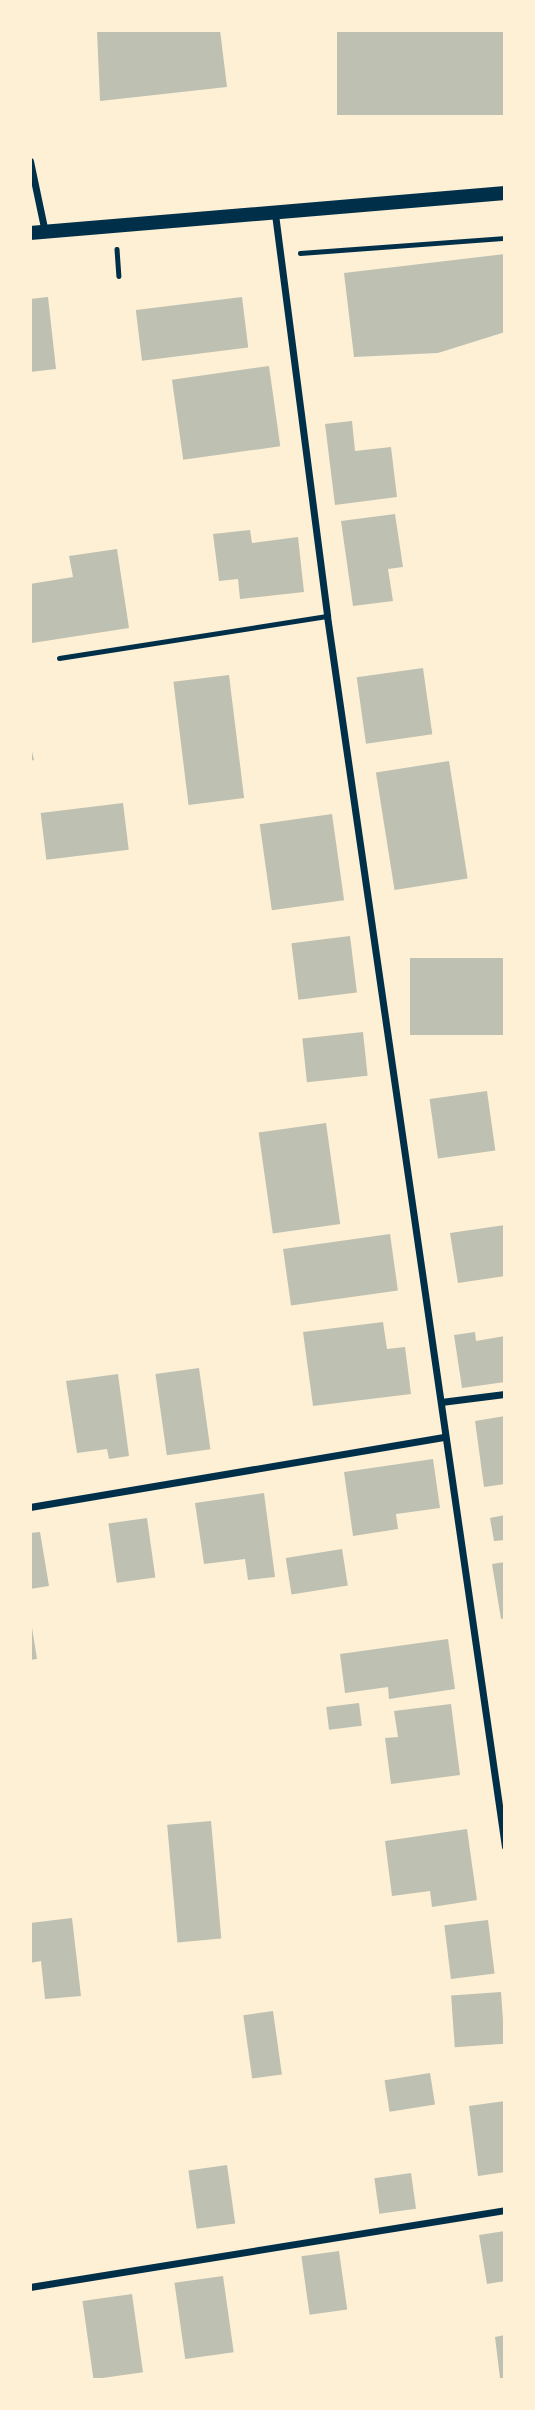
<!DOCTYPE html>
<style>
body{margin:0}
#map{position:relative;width:535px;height:2410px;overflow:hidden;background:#fdf0d5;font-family:"Fira Sans",sans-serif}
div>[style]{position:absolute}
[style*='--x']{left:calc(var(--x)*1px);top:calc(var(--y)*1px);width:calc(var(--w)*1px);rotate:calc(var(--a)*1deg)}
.building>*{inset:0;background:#bec0b2;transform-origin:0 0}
.path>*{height:4.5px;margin:-2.25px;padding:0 2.25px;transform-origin:2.25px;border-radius:2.25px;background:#003049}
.service>*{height:5px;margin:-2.5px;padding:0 2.5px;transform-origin:2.5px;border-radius:2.5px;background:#003049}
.minor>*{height:7px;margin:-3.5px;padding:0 3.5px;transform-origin:3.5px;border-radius:3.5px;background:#003049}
.secondary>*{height:14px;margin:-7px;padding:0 7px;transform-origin:7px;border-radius:7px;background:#003049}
span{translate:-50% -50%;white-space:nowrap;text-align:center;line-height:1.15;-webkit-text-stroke:6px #fdf0d5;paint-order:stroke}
.frame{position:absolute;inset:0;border:32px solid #fdf0d5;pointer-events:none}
</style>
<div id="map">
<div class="building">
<i style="clip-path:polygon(97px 30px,220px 30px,227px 87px,100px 101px)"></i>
<i style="left:505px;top:30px;width:85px;height:168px;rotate:90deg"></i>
<i style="clip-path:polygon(505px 254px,505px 332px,438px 353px,354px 357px,344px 273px)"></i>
<i style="clip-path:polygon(48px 297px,56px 369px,30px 372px,30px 299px)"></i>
<i style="left:242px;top:297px;width:51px;height:107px;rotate:83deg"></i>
<i style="left:269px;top:366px;width:81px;height:98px;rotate:82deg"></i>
<i style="clip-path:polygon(352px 421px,355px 451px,391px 447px,397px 497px,335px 505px,325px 424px)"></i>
<i style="clip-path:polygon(395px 514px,403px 567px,388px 569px,393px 601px,353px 606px,341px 521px)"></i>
<i style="clip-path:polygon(250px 530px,252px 543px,298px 537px,304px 592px,240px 599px,238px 579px,219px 581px,213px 534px)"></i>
<i style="clip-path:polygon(117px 549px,129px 628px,32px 643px,30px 584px,73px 577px,69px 556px)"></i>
<i style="left:423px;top:668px;width:67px;height:67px;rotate:82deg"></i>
<i style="left:229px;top:675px;width:124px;height:56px;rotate:83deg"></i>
<i style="clip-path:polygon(30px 743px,34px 760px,30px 761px)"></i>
<i style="left:449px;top:761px;width:119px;height:74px;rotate:81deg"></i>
<i style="left:123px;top:803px;width:47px;height:83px;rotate:83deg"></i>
<i style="left:332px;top:814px;width:87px;height:73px;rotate:82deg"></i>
<i style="left:350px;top:936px;width:57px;height:59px;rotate:83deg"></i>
<i style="left:505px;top:958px;width:77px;height:95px;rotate:90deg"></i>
<i style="left:363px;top:1032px;width:44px;height:61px;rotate:84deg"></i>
<i style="left:487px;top:1091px;width:60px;height:58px;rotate:82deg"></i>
<i style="left:326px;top:1123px;width:102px;height:68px;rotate:82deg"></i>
<i style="clip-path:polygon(505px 1225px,505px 1276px,458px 1283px,450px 1233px)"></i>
<i style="left:390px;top:1234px;width:57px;height:108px;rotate:82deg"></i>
<i style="clip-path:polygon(383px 1322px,387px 1349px,405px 1347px,411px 1394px,313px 1406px,303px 1332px)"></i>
<i style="clip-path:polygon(475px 1332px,476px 1341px,505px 1336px,505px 1382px,462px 1388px,454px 1335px)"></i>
<i style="left:199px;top:1368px;width:82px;height:44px;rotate:82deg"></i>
<i style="clip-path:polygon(118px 1374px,129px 1456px,109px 1459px,107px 1449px,77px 1453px,66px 1381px)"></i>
<i style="clip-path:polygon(505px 1416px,505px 1484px,484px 1487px,475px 1421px)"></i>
<i style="clip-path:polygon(433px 1459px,440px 1508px,396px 1514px,398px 1529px,353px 1536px,344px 1472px)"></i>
<i style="clip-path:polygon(264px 1493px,275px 1577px,248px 1580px,245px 1559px,204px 1564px,195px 1503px)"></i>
<i style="clip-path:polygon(505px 1515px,505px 1540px,494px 1541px,490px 1518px)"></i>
<i style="left:147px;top:1518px;width:60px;height:39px;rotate:82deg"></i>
<i style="clip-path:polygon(40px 1532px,49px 1586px,30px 1589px,30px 1533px)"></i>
<i style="left:342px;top:1549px;width:37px;height:57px;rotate:81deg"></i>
<i style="clip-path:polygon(505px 1562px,505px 1618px,501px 1619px,492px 1564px)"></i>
<i style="clip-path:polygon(30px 1615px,37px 1659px,30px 1660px)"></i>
<i style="clip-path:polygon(448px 1639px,455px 1689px,389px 1699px,388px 1687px,345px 1693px,340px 1654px)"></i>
<i style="left:359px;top:1703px;width:23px;height:33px;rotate:83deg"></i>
<i style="clip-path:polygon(451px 1704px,460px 1775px,391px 1784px,385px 1738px,398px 1737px,394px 1711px)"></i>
<i style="left:211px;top:1821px;width:118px;height:44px;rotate:85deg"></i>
<i style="clip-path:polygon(467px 1829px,477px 1900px,432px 1907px,430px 1891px,392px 1896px,385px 1841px)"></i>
<i style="clip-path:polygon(72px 1918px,81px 1996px,45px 1999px,41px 1961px,30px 1963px,30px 1923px)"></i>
<i style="left:488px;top:1920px;width:54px;height:44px;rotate:83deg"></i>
<i style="left:501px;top:1992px;width:52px;height:50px;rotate:86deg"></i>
<i style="left:273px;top:2011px;width:64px;height:30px;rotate:82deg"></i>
<i style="left:430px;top:2073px;width:32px;height:46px;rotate:81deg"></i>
<i style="clip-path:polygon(505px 2101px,505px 2172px,478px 2176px,469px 2106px)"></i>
<i style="left:227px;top:2165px;width:59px;height:39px;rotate:82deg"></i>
<i style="left:411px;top:2173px;width:36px;height:37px;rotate:82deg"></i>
<i style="clip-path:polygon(505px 2231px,505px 2281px,487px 2284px,479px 2235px)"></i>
<i style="left:339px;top:2251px;width:59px;height:38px;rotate:82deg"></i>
<i style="left:223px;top:2276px;width:77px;height:49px;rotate:82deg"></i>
<i style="left:132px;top:2294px;width:79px;height:50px;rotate:82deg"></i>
<i style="clip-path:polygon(505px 2335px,505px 2380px,493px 2380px,500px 2378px,495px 2337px)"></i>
</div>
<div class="path">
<i style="--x:117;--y:249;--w:27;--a:86"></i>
<i style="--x:300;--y:253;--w:206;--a:-4.2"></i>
</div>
<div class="service">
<i style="--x:59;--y:658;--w:271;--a:-8.9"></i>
</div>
<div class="minor">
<i style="--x:30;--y:161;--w:73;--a:78.1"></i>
<i style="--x:275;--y:214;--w:405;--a:82.6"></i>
<i style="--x:327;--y:616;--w:1243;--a:81.77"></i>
<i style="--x:441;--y:1402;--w:64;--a:-7.1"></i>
<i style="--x:30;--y:1507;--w:421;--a:-9.6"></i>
<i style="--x:30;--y:2287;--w:481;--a:-9.2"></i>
</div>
<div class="secondary">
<i style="--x:30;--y:233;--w:477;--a:-4.8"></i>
</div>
<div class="frame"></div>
</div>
